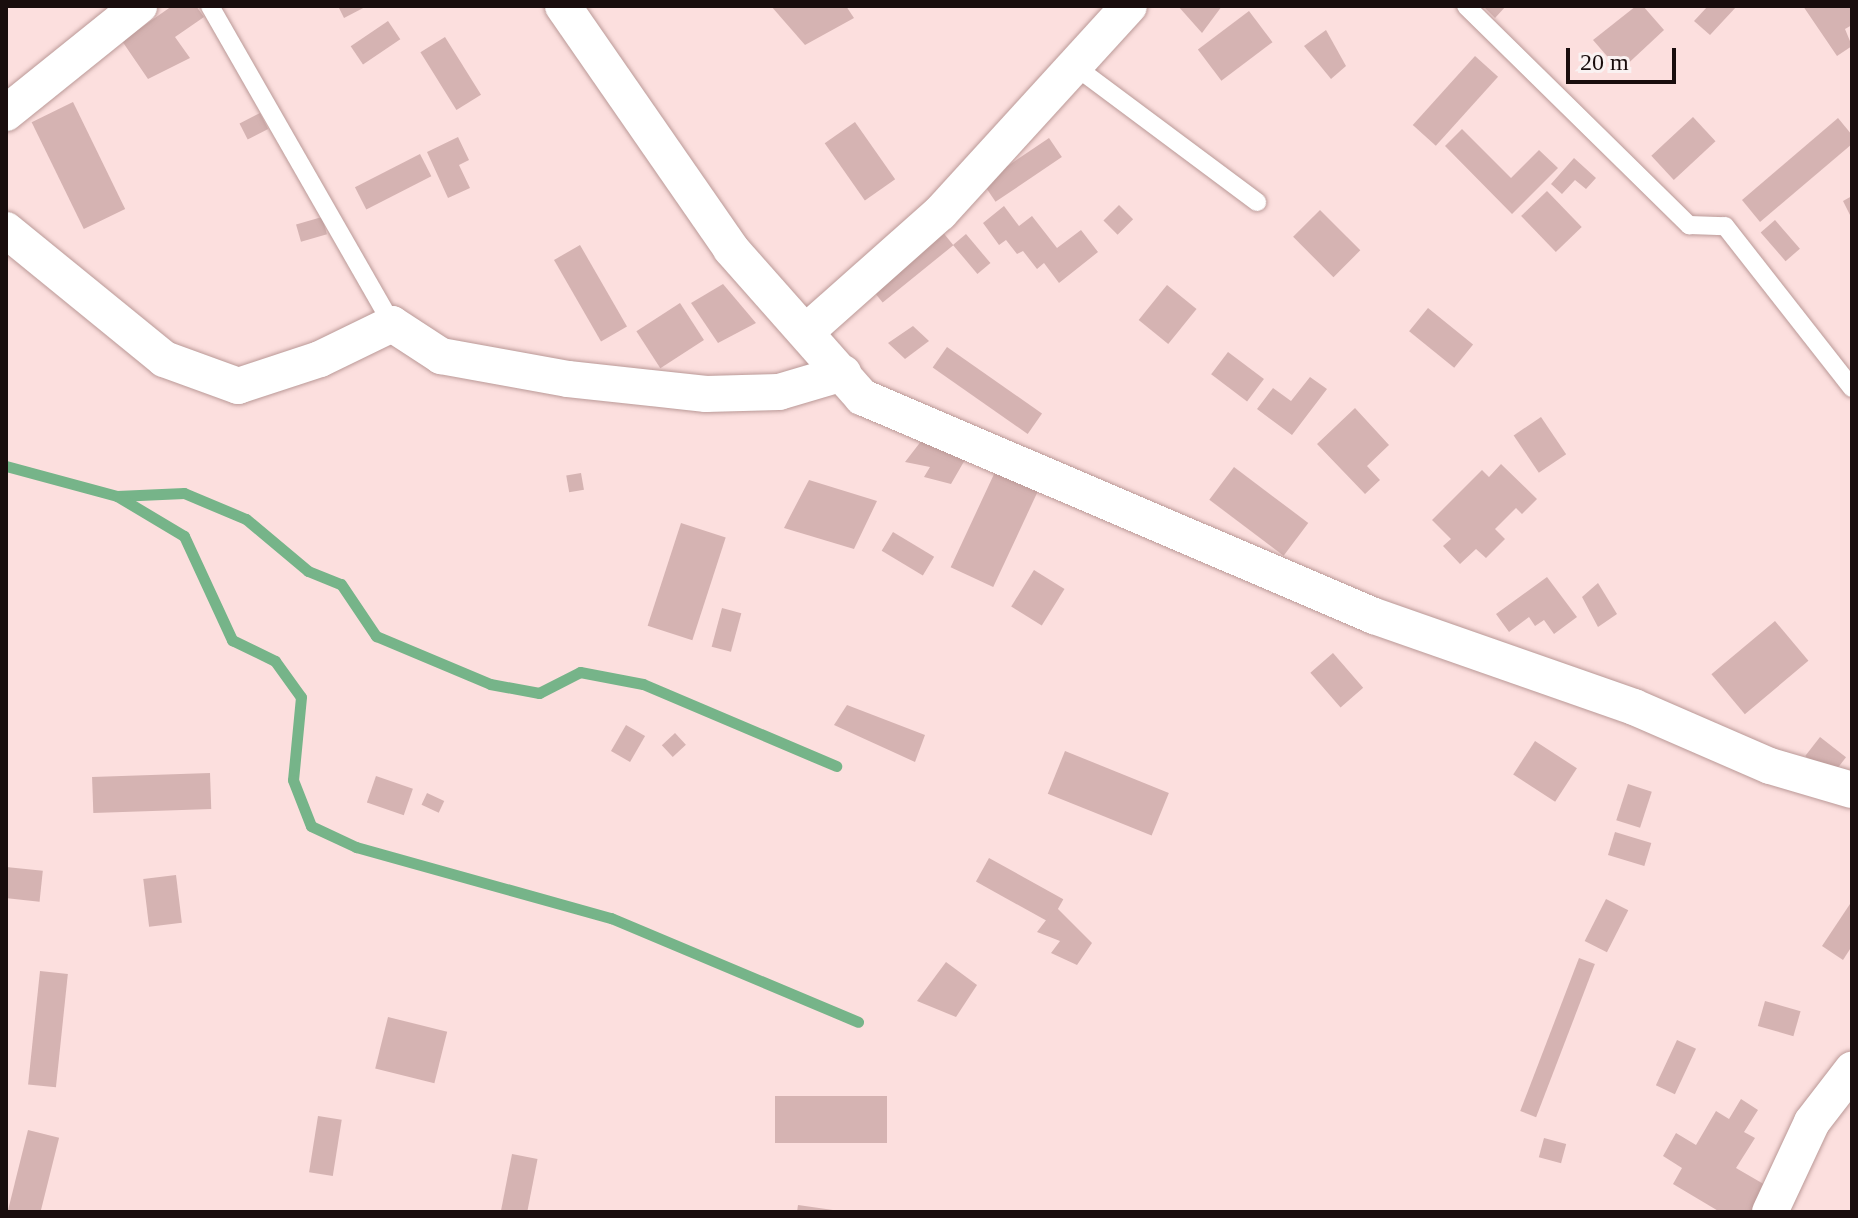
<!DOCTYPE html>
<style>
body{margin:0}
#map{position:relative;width:1858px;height:1218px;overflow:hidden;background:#fcdfde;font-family:Georgia,serif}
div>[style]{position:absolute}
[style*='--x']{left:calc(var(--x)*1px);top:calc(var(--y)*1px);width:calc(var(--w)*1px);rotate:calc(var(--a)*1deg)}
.stream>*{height:11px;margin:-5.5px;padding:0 5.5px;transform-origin:5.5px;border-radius:5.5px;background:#76b489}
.building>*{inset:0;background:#d5b3b2;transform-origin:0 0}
.roads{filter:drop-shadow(0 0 2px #ba9997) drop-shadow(0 0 2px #ba9997)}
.service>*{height:18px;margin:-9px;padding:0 9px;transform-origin:9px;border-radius:9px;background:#fff}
.minor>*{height:36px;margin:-18px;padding:0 18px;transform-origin:18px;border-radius:18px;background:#fff}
span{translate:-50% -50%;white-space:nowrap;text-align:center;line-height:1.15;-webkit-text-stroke:7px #faf2f2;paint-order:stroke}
.frame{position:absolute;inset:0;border:8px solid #190d0d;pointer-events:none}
.scale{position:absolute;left:1566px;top:48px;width:110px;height:36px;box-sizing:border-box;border:4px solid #190d0d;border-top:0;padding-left:10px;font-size:24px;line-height:28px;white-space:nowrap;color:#190d0d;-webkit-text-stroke:6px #faf2f2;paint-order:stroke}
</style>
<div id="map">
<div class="stream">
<i style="--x:6;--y:466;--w:115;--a:15.1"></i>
<i style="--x:117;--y:496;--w:67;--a:-2.6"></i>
<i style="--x:184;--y:493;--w:67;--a:22.8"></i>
<i style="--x:246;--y:519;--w:81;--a:40"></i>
<i style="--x:308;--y:571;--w:35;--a:22"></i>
<i style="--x:341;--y:584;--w:63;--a:56.1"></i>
<i style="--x:376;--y:636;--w:124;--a:22.8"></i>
<i style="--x:490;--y:684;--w:50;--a:10.4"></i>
<i style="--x:539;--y:693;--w:46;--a:-27.1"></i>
<i style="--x:580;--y:672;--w:64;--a:10.8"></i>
<i style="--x:643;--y:684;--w:210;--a:23"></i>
<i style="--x:117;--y:496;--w:78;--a:30.8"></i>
<i style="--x:184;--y:536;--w:115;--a:65.2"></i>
<i style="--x:232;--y:640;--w:48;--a:26"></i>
<i style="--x:275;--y:661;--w:44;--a:54.2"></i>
<i style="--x:301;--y:697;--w:83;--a:95.5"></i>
<i style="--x:293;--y:780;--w:49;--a:68.6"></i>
<i style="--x:311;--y:826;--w:50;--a:25"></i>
<i style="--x:356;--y:847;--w:265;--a:15.6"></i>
<i style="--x:611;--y:918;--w:268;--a:22.8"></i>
</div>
<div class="building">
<i style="clip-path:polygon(172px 6px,196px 6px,204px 17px,175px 37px,190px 58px,148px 79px,122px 41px)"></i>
<i style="clip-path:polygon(338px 6px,367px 6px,344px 18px)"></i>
<i style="clip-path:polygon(771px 6px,846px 6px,854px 18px,805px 45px)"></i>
<i style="clip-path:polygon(1178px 6px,1222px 6px,1202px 33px)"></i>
<i style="clip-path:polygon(1483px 6px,1506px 6px,1495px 18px)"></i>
<i style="clip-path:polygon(1636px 6px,1643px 6px,1664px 30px,1620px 71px,1593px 40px)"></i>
<i style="clip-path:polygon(1708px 6px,1737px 6px,1710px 35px,1694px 21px)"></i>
<i style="clip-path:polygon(1803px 6px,1852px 6px,1852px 25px,1845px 29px,1852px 46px,1837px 56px)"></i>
<i style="left:1249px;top:11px;width:39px;height:64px;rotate:53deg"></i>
<i style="left:388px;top:21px;width:22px;height:45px;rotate:56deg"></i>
<i style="clip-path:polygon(1326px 30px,1346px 66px,1331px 79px,1304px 46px)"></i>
<i style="left:445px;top:37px;width:68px;height:29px;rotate:58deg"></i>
<i style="left:1475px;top:56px;width:31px;height:93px;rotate:42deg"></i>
<i style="left:73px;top:102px;width:119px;height:46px;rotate:64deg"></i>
<i style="left:260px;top:113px;width:18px;height:23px;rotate:63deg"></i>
<i style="left:1693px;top:117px;width:33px;height:57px;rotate:47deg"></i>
<i style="clip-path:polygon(1838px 118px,1852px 135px,1852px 144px,1760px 222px,1742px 200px)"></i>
<i style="left:855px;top:122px;width:70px;height:37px;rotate:55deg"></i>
<i style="clip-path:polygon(1462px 129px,1511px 178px,1539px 150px,1558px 168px,1512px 214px,1445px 146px)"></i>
<i style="clip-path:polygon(458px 137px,469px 160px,459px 165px,470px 188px,448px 198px,427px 152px)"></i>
<i style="left:1049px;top:138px;width:23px;height:80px;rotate:56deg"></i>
<i style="left:420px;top:154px;width:25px;height:73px;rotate:63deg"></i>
<i style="clip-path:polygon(1574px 158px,1596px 178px,1586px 189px,1575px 180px,1562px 194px,1551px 184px)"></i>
<i style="left:1547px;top:191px;width:50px;height:36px;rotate:46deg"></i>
<i style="clip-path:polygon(1852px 196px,1852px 219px,1843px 201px)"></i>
<i style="left:1119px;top:205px;width:20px;height:22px;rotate:45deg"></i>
<i style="clip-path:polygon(1004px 206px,1019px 226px,1032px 216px,1057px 248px,1081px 230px,1098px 252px,1059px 283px,1044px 263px,1037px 269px,1023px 251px,1017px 254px,1006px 240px,999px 245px,983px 223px)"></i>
<i style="left:1320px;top:210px;width:57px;height:38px;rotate:45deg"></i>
<i style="left:322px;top:217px;width:18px;height:27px;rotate:74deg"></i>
<i style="left:1775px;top:220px;width:38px;height:19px;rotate:49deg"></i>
<i style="left:937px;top:225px;width:26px;height:91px;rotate:51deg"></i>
<i style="left:966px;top:234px;width:38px;height:17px;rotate:50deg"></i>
<i style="left:580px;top:245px;width:94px;height:30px;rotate:60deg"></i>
<i style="clip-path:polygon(723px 284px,756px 323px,718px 343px,691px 303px)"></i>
<i style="left:1167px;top:285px;width:38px;height:45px;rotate:39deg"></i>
<i style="left:680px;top:303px;width:44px;height:52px;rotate:57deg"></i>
<i style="left:1428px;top:308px;width:58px;height:30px;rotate:39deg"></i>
<i style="clip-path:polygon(913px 326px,929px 341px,905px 359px,888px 343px)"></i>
<i style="left:947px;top:347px;width:116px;height:25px;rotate:35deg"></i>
<i style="left:1228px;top:352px;width:45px;height:28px;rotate:37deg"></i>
<i style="clip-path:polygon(1310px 377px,1327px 389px,1292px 435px,1257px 409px,1273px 388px,1291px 401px)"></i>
<i style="clip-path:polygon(1355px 408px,1389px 445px,1367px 466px,1380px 480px,1365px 494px,1317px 444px)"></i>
<i style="left:1541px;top:417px;width:45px;height:33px;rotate:56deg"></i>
<i style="clip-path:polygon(922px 440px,966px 458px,951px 484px,924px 477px,930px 467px,905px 462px)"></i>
<i style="clip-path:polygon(1501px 464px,1537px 499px,1522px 514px,1516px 508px,1495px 529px,1505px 539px,1486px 558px,1476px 549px,1460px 564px,1443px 546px,1451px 539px,1432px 520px,1482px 470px,1489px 477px)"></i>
<i style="left:1234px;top:467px;width:93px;height:41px;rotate:37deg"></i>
<i style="left:995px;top:472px;width:47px;height:105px;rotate:25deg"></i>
<i style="left:581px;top:473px;width:17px;height:15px;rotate:80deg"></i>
<i style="clip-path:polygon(809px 480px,877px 501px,854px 549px,784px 528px)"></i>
<i style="left:681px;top:523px;width:47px;height:108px;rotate:18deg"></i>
<i style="left:893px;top:532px;width:48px;height:22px;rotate:31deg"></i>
<i style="left:1034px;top:570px;width:36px;height:43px;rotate:32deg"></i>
<i style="clip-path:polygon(1547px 577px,1577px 617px,1554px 634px,1544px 620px,1535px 626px,1529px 617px,1509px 632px,1496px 614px)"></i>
<i style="clip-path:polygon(1598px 583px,1617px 614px,1598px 627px,1582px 597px)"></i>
<i style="left:722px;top:608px;width:20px;height:40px;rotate:15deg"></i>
<i style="left:1775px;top:621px;width:52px;height:83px;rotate:50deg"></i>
<i style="left:1333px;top:653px;width:46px;height:30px;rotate:49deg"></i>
<i style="clip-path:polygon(847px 705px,925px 735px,915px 762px,834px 725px)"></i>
<i style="left:626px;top:725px;width:22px;height:30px;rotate:30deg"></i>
<i style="left:675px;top:733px;width:16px;height:18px;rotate:47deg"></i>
<i style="left:1820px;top:737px;width:33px;height:24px;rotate:38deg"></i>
<i style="left:1535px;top:741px;width:50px;height:40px;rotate:33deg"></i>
<i style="left:1065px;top:751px;width:112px;height:46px;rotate:22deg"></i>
<i style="left:210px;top:773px;width:36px;height:118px;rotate:88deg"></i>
<i style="left:376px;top:776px;width:39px;height:28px;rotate:19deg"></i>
<i style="left:1628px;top:784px;width:25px;height:38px;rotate:18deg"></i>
<i style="left:427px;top:793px;width:19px;height:13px;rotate:25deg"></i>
<i style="left:1615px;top:832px;width:38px;height:24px;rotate:17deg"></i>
<i style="left:989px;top:858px;width:85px;height:27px;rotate:29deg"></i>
<i style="left:6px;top:867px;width:37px;height:31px;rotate:6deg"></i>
<i style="left:176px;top:875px;width:48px;height:33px;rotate:83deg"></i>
<i style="left:1606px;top:899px;width:25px;height:47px;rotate:27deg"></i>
<i style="clip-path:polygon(1852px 901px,1852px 946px,1843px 960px,1822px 946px)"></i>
<i style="clip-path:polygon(1056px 907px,1092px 943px,1077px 965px,1051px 953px,1060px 941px,1037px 932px)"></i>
<i style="left:1579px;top:958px;width:17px;height:164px;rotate:21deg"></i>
<i style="clip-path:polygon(946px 962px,977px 985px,956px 1017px,917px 1001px)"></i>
<i style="left:40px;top:971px;width:28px;height:114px;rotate:6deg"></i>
<i style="left:1765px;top:1001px;width:37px;height:26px;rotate:16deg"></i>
<i style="left:388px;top:1017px;width:61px;height:53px;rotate:14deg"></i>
<i style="left:1677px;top:1040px;width:21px;height:50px;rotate:25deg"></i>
<i style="left:887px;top:1096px;width:47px;height:112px;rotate:90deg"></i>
<i style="clip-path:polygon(1741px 1099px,1758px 1110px,1744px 1132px,1755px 1138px,1736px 1168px,1767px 1186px,1751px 1212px,1720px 1212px,1673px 1184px,1682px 1168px,1663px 1156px,1676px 1133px,1696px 1145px,1716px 1111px,1729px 1119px)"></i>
<i style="left:318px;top:1116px;width:24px;height:57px;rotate:9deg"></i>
<i style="left:28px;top:1130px;width:32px;height:85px;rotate:14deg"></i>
<i style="left:1544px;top:1138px;width:23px;height:20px;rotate:15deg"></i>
<i style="left:512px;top:1154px;width:26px;height:59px;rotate:11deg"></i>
<i style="clip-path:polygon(798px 1205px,833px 1210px,833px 1212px,797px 1212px)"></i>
</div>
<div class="roads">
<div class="service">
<i style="--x:210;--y:6;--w:366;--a:60.2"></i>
<i style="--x:1466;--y:6;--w:313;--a:44.5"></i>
<i style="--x:1689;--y:225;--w:36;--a:2"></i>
<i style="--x:1725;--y:226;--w:206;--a:51.9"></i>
<i style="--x:1076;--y:67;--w:226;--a:36.7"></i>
</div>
<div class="minor">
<i style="--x:563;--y:6;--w:295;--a:55.3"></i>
<i style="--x:731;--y:249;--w:198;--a:48.5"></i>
<i style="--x:862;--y:397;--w:557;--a:23.16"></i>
<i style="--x:1374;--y:616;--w:275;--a:19.3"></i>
<i style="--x:1634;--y:707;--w:148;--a:23.5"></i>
<i style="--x:1770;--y:766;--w:85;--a:16.3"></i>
<i style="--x:6;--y:113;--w:171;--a:-38.8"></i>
<i style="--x:6;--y:230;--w:204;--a:39.2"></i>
<i style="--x:164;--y:359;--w:79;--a:20"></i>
<i style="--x:238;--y:386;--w:86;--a:-18.2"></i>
<i style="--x:320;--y:359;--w:80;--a:-25.9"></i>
<i style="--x:392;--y:324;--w:59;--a:33.1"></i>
<i style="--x:441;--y:356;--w:129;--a:10.3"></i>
<i style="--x:568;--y:379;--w:139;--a:6.2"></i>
<i style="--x:706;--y:394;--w:73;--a:-1.6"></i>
<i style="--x:779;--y:392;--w:67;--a:-16.5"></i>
<i style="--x:807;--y:331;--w:178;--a:-41.6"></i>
<i style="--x:940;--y:213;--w:280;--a:-47.6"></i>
<i style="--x:1770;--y:1212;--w:99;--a:-65"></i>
<i style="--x:1812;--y:1122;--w:66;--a:-52.4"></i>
</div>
</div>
<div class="frame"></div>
<div class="scale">20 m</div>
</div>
